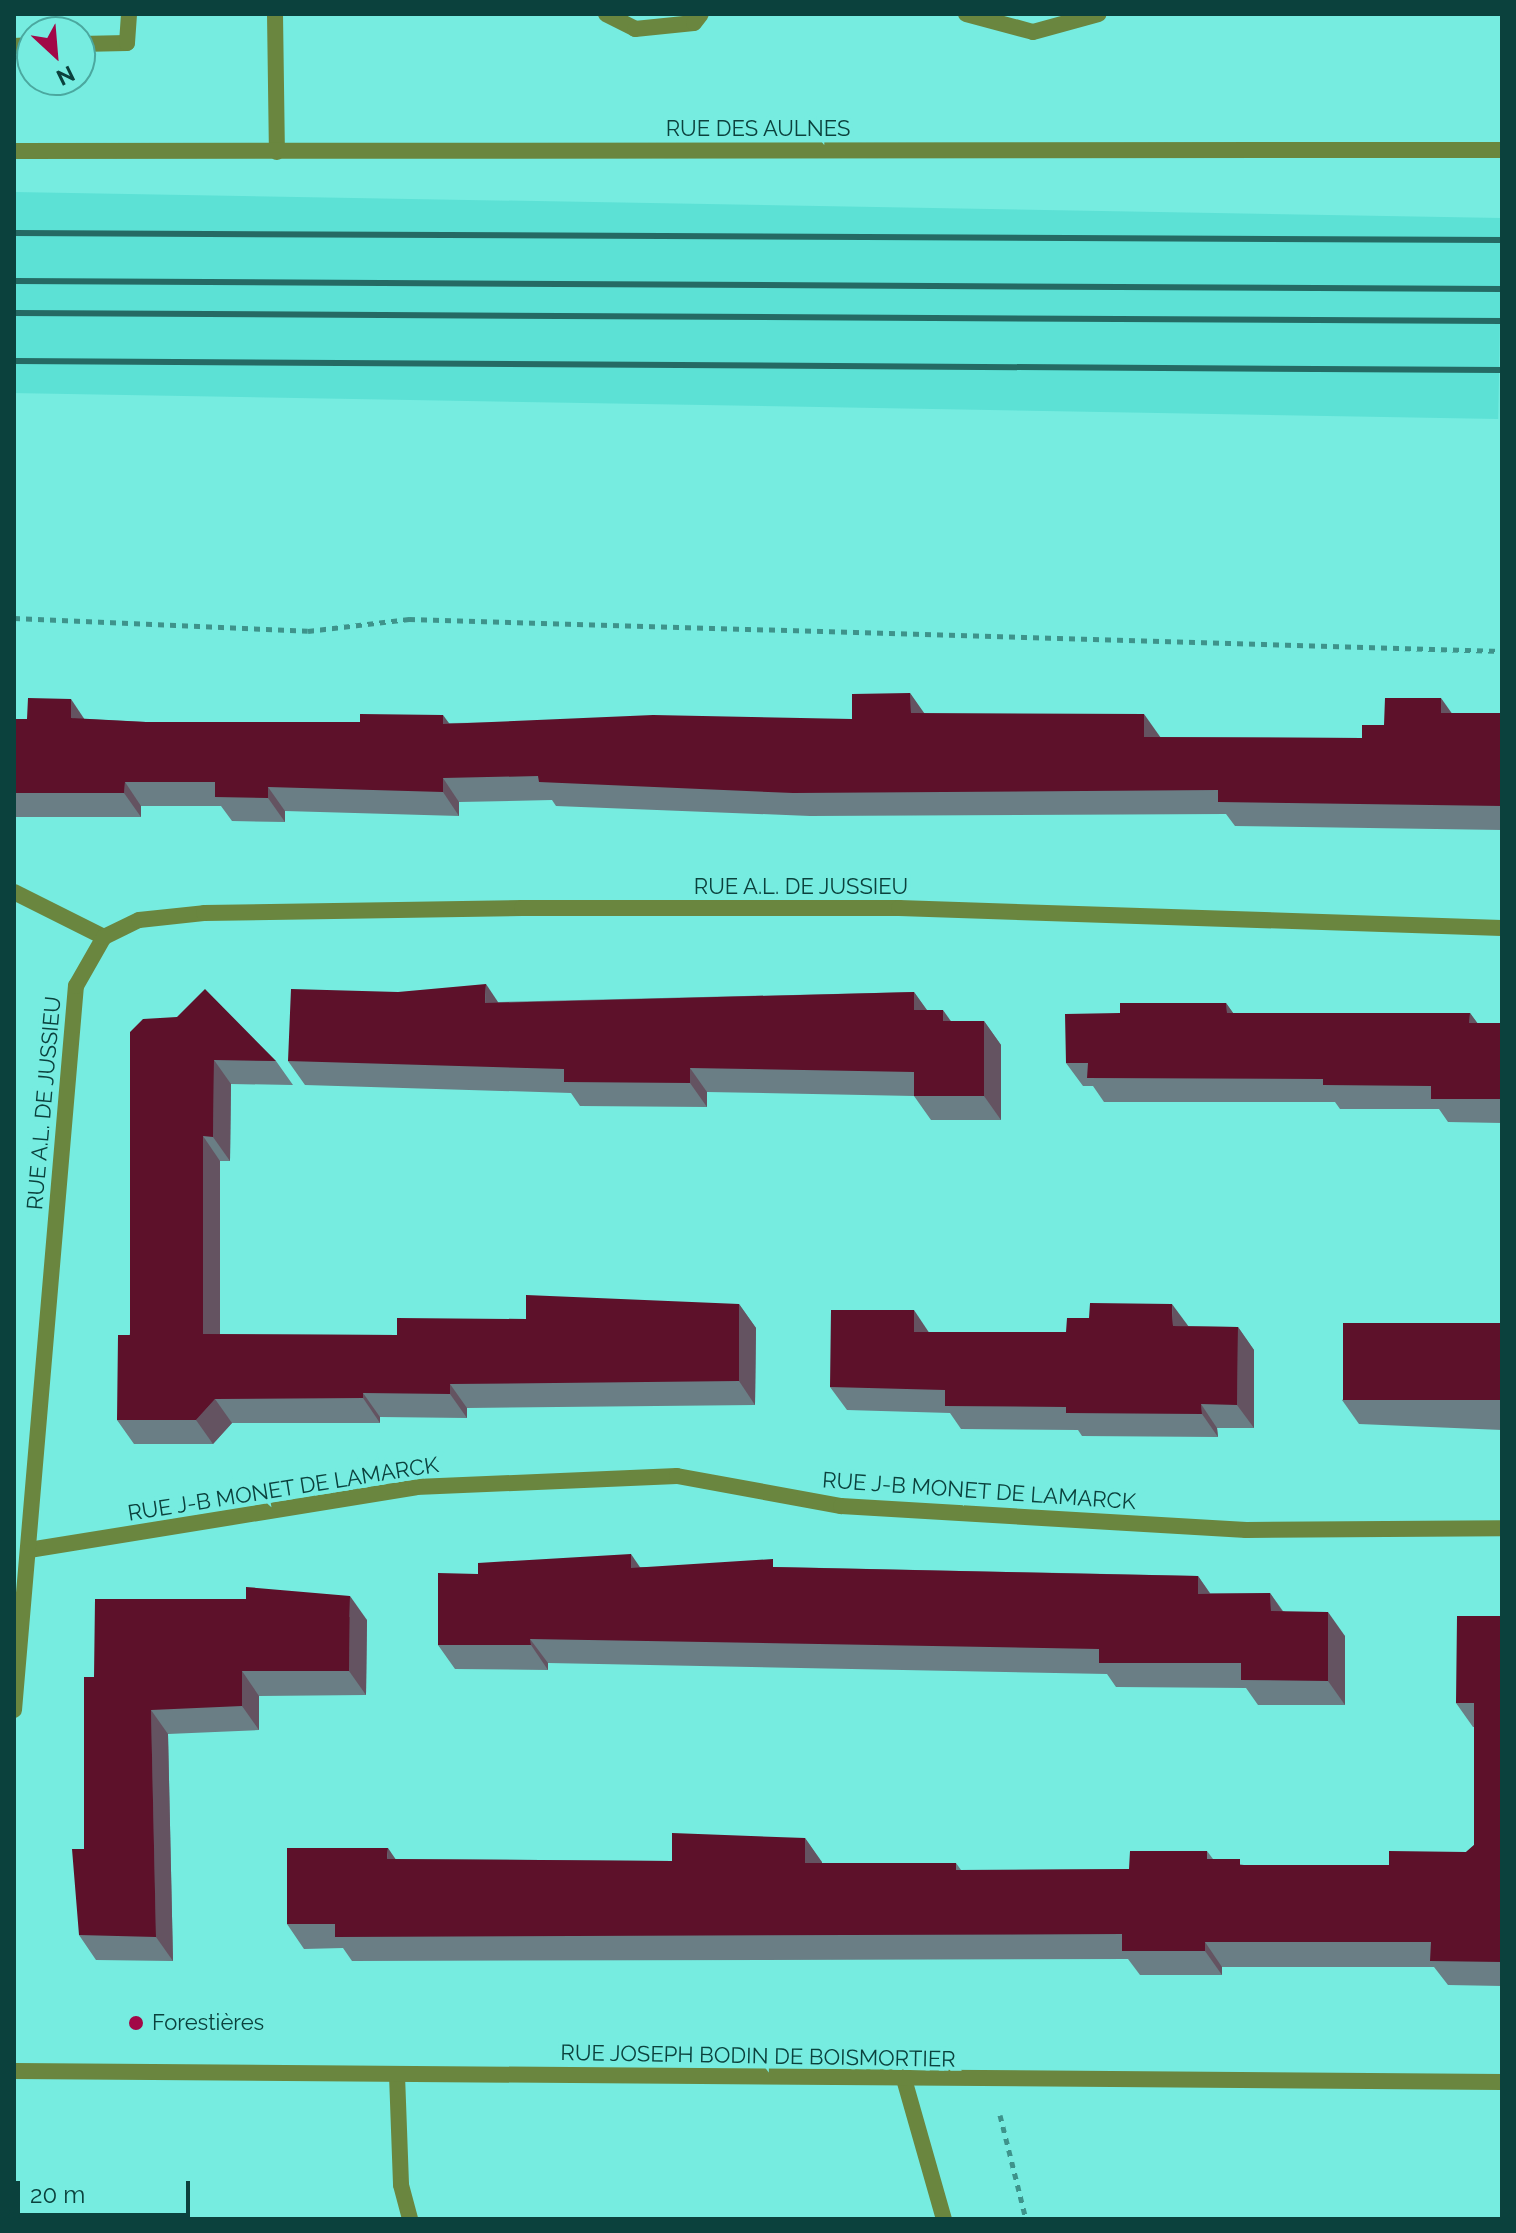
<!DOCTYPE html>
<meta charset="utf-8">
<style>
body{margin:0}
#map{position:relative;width:1516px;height:2233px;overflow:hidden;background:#76ece0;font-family:Raleway,sans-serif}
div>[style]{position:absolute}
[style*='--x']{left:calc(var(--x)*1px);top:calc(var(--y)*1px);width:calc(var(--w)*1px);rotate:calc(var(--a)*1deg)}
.built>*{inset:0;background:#5ce1d5;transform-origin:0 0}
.path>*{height:5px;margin-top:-2.5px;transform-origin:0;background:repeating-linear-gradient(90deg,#3e938b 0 6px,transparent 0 12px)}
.lane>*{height:16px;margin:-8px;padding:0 8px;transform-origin:8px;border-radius:8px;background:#6a863f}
.street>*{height:16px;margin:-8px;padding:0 8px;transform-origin:8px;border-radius:8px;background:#6a863f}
.rail>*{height:6px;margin:-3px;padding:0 3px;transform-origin:3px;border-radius:3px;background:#256a64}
.wall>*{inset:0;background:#6a7e85}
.shaded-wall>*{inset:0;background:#645361}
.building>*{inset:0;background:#5d112a;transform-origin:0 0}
.dots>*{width:22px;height:22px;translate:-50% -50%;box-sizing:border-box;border:4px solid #76ece0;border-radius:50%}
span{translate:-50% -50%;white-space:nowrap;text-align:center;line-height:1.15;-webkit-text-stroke:8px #76ece0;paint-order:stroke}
.street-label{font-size:22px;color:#0b413d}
.poi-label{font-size:22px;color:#0b413d}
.left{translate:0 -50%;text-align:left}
.frame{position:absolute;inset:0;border:16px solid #0b413d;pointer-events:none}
.north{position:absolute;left:16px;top:16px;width:80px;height:80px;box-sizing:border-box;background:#76ece0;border:2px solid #4ba89f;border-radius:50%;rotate:154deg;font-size:22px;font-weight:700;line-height:32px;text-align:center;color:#0b413d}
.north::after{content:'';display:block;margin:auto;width:28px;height:36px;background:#a20847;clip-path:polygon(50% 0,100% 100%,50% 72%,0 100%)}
.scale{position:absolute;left:16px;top:2181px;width:174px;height:36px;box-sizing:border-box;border:4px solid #0b413d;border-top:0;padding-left:10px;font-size:24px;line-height:28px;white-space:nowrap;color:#0b413d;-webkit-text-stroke:6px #76ece0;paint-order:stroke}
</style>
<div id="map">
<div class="built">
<i style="left:14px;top:192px;width:1488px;height:201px;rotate:1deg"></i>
</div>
<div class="path">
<i style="--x:14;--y:618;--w:294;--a:2.5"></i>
<i style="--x:308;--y:631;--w:102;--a:-6.8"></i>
<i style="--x:409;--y:619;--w:1093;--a:1.68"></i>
<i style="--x:1000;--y:2115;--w:107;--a:76"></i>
</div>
<div class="lane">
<i style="--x:275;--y:14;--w:138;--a:89.2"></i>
<i style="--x:606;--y:14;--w:33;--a:27"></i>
<i style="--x:635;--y:29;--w:59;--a:-5.8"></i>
<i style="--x:694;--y:23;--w:11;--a:-52"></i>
<i style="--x:966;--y:14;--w:69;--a:15"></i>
<i style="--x:1033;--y:32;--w:68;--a:-15.3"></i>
<i style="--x:80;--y:44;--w:47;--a:-1.2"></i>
<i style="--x:127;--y:43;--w:29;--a:-86"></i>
<i style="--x:14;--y:46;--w:18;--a:-3"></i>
<i style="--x:397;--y:2075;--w:110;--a:87.9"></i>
<i style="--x:401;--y:2185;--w:35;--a:75"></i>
<i style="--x:904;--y:2079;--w:146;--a:74.1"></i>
</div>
<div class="street">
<i style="--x:14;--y:151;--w:1488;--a:-0.04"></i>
<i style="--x:14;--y:892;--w:101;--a:26.6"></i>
<i style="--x:29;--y:1550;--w:392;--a:-9.2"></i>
<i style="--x:416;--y:1487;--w:261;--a:-2.4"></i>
<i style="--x:677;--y:1476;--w:167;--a:10.4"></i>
<i style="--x:841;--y:1506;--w:406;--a:3.4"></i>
<i style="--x:1246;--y:1530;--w:256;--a:-0.4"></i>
<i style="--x:14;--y:1710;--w:727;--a:-85.11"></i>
<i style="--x:76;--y:986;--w:56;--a:-60.3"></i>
<i style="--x:104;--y:937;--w:39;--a:-26"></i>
<i style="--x:139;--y:920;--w:65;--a:-6.1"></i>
<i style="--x:204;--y:913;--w:318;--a:-0.9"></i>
<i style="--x:522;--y:908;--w:377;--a:0"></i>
<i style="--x:899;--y:908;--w:603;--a:1.9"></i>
<i style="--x:14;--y:2071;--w:1488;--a:0.42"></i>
</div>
<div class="rail">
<i style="--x:14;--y:233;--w:1488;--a:0.27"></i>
<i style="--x:14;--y:281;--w:1488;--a:0.31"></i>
<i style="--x:14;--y:313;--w:1488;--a:0.31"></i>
<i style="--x:14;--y:361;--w:1488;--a:0.35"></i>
</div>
<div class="wall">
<i style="clip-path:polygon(910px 693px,924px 714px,1160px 737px,1362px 738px,1384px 725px,1452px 713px,1502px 713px,1502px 830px,1235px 826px,1226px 814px,810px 816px,556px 806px,552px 800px,459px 802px,459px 816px,285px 811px,285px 822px,232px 821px,221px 806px,141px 806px,141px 817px,14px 817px,14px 719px,85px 719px,146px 722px,449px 723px,852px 719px)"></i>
<i style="clip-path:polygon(914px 992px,927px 1010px,951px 1021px,984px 1021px,1001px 1045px,1001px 1120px,931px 1120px,914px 1096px,707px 1092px,707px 1107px,580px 1106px,571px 1093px,305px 1085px,288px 1061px,499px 1002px)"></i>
<i style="clip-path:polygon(1226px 1003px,1233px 1013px,1470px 1013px,1477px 1023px,1502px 1024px,1502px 1123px,1448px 1122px,1439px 1109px,1340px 1109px,1335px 1102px,1104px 1102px,1093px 1086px,1083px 1086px,1066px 1063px,1120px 1013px)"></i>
<i style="clip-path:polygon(177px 1017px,276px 1061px,293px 1085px,231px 1084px,230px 1161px,220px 1161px,220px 1334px,397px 1335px,526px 1319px,739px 1304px,756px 1328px,755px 1405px,467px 1408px,467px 1418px,380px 1417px,380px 1423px,232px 1423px,213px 1444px,134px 1444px,117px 1420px)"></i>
<i style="clip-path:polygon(1502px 1323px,1502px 1430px,1359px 1424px,1342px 1400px)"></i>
<i style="clip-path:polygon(1188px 1326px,1238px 1327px,1254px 1350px,1254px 1428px,1217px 1428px,1218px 1437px,1082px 1436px,1078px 1430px,961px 1429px,950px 1413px,847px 1410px,830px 1387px,929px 1332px,1066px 1332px)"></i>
<i style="clip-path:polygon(640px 1567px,779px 1567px,1198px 1576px,1210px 1593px,1270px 1593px,1283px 1611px,1345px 1636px,1345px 1705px,1258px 1705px,1246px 1688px,1116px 1687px,1107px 1674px,548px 1663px,548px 1670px,455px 1669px,438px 1645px,478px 1574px)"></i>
<i style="clip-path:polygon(246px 1599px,367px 1620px,366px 1695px,259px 1696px,259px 1730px,168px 1734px,173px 1961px,96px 1960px,79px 1935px,94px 1677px)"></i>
<i style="clip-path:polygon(1502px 1616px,1502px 1986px,1448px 1985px,1434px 1967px,1222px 1967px,1222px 1975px,1140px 1975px,1128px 1959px,352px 1961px,343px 1948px,304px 1949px,287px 1924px,396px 1859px,672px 1861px,805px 1838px,822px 1863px,956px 1863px,961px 1870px,1129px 1869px,1207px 1851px,1213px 1859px,1244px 1865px,1389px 1865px,1466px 1852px,1474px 1845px,1474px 1727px,1473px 1727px,1456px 1703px)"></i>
</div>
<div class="shaded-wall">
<i style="clip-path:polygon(910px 693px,927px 717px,911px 713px)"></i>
<i style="clip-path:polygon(1441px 698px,1458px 722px,1441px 713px)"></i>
<i style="clip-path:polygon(71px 699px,87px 723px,71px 718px)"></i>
<i style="clip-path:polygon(1144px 714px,1161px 738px,1144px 737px)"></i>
<i style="clip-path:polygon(443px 715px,460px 738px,443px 724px)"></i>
<i style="clip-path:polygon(443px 778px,459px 802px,459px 816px,443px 792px)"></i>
<i style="clip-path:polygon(125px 782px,141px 806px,141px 817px,124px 793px)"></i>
<i style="clip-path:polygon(268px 787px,285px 811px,285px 822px,268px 798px)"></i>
<i style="clip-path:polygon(486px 984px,502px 1008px,485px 1003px)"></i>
<i style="clip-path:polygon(914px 992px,931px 1016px,914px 1010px)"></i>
<i style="clip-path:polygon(1226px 1003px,1243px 1027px,1227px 1013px)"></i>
<i style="clip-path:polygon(943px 1010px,960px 1034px,943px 1021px)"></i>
<i style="clip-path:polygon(1470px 1013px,1487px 1036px,1469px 1023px)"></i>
<i style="clip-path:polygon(984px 1021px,1001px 1045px,1001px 1120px,984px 1096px)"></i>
<i style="clip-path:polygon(214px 1060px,231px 1084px,230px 1161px,213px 1137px)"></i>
<i style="clip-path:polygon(690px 1068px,707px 1092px,707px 1107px,690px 1083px)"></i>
<i style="clip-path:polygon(203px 1136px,220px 1161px,220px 1358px,203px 1334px)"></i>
<i style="clip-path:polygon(739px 1304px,756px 1328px,755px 1405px,739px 1381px)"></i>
<i style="clip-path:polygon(1172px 1304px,1189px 1327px,1173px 1326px)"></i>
<i style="clip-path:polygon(914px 1310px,930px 1334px,914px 1332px)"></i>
<i style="clip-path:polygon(1238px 1327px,1254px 1350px,1254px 1428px,1237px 1405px)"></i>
<i style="clip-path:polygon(450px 1384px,467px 1408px,467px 1418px,450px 1394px)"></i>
<i style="clip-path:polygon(363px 1393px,380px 1417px,380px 1423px,363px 1398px)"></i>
<i style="clip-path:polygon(215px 1399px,232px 1423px,213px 1444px,196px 1420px)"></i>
<i style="clip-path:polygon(1201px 1404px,1217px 1428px,1218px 1437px,1202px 1414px)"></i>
<i style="clip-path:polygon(631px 1554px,648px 1579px,631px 1568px)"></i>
<i style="clip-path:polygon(1198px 1576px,1215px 1601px,1198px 1594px)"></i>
<i style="clip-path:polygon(1270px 1593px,1287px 1618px,1271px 1611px)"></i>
<i style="clip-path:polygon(350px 1596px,367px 1620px,366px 1695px,349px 1671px)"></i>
<i style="clip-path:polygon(1328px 1612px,1345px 1636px,1345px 1705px,1328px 1681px)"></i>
<i style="clip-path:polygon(530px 1639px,548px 1663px,548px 1670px,531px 1645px)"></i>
<i style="clip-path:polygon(242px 1671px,259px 1696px,259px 1730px,242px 1706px)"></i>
<i style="clip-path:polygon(151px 1710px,168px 1734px,173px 1961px,156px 1937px)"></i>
<i style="clip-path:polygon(805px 1838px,822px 1862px,822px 1888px,805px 1863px)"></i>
<i style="clip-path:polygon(388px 1848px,405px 1873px,387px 1859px)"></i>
<i style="clip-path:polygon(1205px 1942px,1222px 1967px,1222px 1975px,1205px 1951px)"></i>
</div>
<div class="building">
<i style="clip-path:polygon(910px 693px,911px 713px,1144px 714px,1144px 737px,1362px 738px,1362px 725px,1384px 725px,1385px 698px,1441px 698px,1441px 713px,1502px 713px,1502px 806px,1218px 802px,1218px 790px,793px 793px,539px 782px,538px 776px,443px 778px,443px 792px,268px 787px,268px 798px,215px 797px,215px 782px,125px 782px,124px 793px,14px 793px,14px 719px,27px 719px,28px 698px,71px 699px,71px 718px,146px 722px,360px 722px,360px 714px,443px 715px,443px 724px,653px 715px,852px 719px,852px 694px)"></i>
<i style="clip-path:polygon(486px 984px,485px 1003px,914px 992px,914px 1010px,943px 1010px,943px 1021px,984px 1021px,984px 1096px,914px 1096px,914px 1072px,690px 1068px,690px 1083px,564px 1082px,564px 1069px,288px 1061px,291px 989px,398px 992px)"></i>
<i style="clip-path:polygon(205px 989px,276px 1061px,214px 1060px,213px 1137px,203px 1136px,203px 1334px,397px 1335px,397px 1318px,526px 1319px,526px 1295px,739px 1304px,739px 1381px,450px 1384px,450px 1394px,363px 1393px,363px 1398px,215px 1399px,196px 1420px,117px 1420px,118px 1335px,130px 1335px,130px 1032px,143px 1019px,177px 1017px)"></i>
<i style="clip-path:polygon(1120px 1003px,1226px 1003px,1227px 1013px,1470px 1013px,1469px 1023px,1502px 1023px,1502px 1099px,1431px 1099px,1431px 1086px,1323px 1085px,1323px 1079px,1087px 1078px,1088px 1063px,1066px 1063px,1065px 1014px,1120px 1013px)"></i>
<i style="clip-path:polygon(1090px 1303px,1172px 1304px,1173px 1326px,1238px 1327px,1237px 1405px,1201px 1404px,1202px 1414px,1066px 1413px,1066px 1407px,945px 1406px,945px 1390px,830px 1387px,831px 1310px,914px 1310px,914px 1332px,1066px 1332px,1067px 1318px,1089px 1318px)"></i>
<i style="left:1343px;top:1323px;width:159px;height:77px"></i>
<i style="clip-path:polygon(631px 1554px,631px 1568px,773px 1559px,773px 1567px,1198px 1576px,1198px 1594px,1270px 1593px,1271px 1611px,1328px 1612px,1328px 1681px,1241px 1680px,1241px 1663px,1099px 1663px,1099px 1649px,530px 1639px,531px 1645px,438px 1645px,438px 1573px,478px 1574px,478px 1563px)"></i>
<i style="clip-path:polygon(246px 1587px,350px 1596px,349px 1671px,242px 1671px,242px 1706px,151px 1710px,156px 1937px,79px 1935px,72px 1849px,84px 1849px,84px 1677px,94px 1677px,95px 1599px,246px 1599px)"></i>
<i style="clip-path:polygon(1457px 1616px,1502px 1616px,1502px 1962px,1430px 1961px,1431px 1942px,1205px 1942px,1205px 1951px,1122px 1951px,1122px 1934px,335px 1937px,335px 1924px,287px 1924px,287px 1848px,388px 1848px,387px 1859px,672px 1861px,672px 1833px,805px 1838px,805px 1863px,956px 1863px,956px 1870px,1129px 1869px,1130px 1851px,1207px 1851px,1207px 1859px,1240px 1859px,1240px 1865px,1389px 1865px,1389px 1851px,1466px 1852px,1474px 1845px,1474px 1703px,1456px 1703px)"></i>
</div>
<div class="dots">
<i style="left:136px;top:2023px;background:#a20847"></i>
</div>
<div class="street-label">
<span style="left:758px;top:129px">RUE DES AULNES</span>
<span style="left:801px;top:887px">RUE A.L. DE JUSSIEU</span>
<span style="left:44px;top:1103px;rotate:-85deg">RUE A.L. DE JUSSIEU</span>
<span style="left:283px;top:1489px;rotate:-9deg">RUE J-B MONET DE LAMARCK</span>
<span style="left:979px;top:1491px;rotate:4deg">RUE J-B MONET DE LAMARCK</span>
<span style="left:758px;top:2056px;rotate:1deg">RUE JOSEPH BODIN DE BOISMORTIER</span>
</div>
<div class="poi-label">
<span class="left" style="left:152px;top:2023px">Forestières</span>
</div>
<div class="frame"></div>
<div class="north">N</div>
<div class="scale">20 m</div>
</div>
